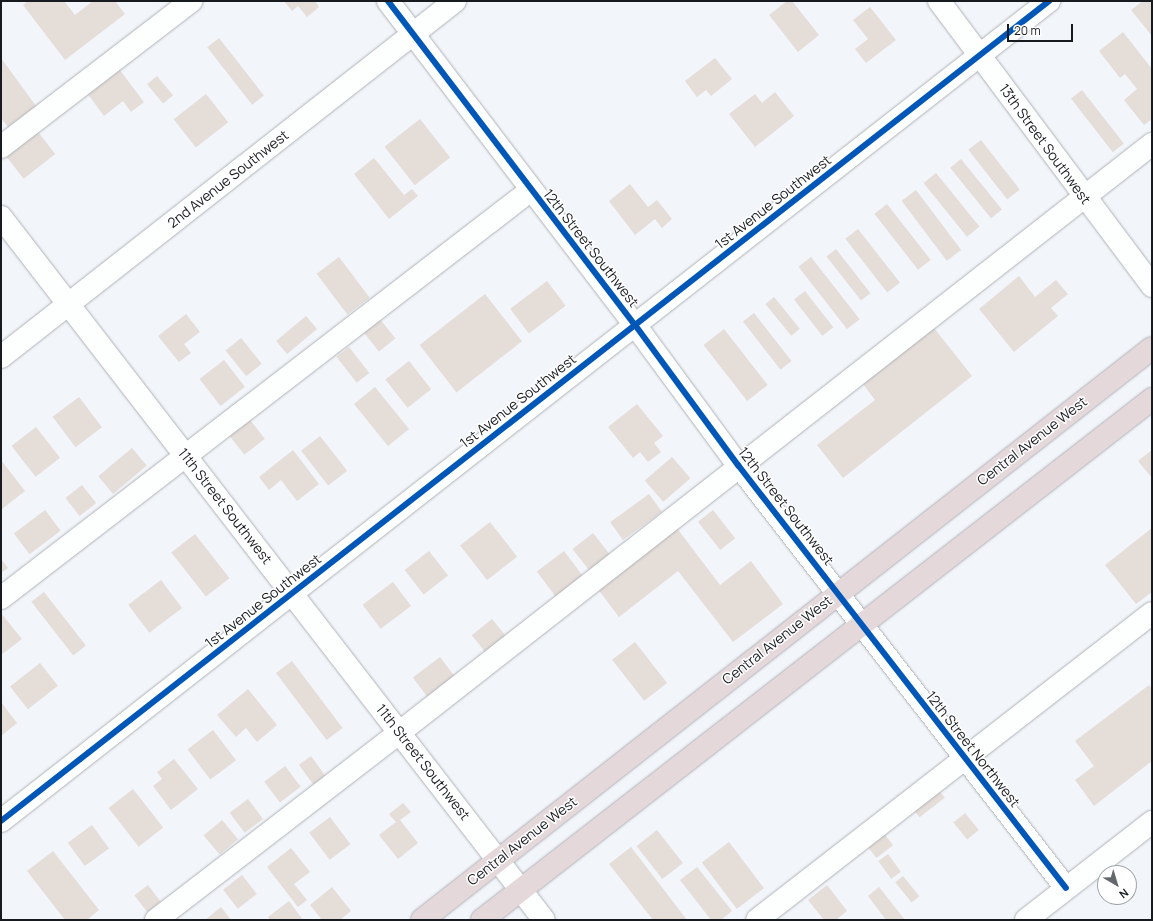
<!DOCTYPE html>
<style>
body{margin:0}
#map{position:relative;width:1153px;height:921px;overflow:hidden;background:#f2f5fa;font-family:Manrope,sans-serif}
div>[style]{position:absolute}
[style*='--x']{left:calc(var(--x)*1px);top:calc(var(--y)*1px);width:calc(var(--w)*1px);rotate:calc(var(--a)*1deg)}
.building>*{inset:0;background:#e5ddd8;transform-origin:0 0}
.roads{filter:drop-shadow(0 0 1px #afb2b6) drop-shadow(0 0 1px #afb2b6)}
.minor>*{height:22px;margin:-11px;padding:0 11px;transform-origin:11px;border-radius:11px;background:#fdfefe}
.highway>*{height:22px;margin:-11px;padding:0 11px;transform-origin:11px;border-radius:11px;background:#e5d8db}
.cycleway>*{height:6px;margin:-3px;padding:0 3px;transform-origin:3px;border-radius:3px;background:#0057b8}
span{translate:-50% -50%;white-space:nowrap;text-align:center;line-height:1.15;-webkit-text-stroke:3px #fff;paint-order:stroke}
.street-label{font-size:14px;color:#171a1e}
.frame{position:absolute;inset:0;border:2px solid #171a1e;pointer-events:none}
.north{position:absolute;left:1097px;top:865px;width:40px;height:40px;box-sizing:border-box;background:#fff;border:1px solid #a2a3a5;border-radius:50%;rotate:142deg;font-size:11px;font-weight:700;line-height:16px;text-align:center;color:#171a1e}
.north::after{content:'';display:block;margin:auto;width:14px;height:18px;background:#64676b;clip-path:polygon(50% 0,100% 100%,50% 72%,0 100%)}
.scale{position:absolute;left:1007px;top:24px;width:66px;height:18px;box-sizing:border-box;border:2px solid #171a1e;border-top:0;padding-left:5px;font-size:12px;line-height:14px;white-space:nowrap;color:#171a1e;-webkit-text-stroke:3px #fff;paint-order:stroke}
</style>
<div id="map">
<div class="building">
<i style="clip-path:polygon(28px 1px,64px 1px,75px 15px,93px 1px,115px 1px,125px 14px,65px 60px,23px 5px)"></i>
<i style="clip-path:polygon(284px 1px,315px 1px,319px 7px,307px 17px,298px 6px,292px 11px)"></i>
<i style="clip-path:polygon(787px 1px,792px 1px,819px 35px,798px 52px,769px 15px)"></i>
<i style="clip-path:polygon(1143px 1px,1152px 1px,1152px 36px,1131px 10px)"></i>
<i style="clip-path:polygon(870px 7px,896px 40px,866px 63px,855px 49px,868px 39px,853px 20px)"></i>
<i style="clip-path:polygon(1123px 32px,1152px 69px,1152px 119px,1144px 125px,1124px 100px,1137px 89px,1125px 74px,1120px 78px,1099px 51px)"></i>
<i style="left:219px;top:38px;width:73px;height:15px;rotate:52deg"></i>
<i style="clip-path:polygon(1px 58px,36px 106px,8px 127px,1px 118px)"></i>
<i style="clip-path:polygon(715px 58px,732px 79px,711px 96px,706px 90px,697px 97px,685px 81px)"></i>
<i style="clip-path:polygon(119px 69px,144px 102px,131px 112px,123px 101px,104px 116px,87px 93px)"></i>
<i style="left:157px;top:76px;width:25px;height:13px;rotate:50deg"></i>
<i style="left:1082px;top:90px;width:68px;height:14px;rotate:52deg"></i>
<i style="clip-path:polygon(775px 92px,794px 116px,755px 147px,729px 114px,755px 94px,762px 103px)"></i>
<i style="left:206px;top:94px;width:36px;height:41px;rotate:52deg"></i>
<i style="left:420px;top:119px;width:49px;height:45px;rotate:52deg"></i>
<i style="left:38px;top:132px;width:28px;height:40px;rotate:52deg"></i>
<i style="left:981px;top:140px;width:63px;height:16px;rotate:52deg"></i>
<i style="clip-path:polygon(374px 158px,404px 195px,412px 189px,418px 196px,389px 219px,354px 174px)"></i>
<i style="left:961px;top:159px;width:65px;height:14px;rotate:51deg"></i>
<i style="left:936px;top:173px;width:69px;height:16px;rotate:51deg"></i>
<i style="clip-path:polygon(630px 184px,648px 207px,657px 200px,672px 219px,662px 228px,655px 219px,635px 235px,609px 201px)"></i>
<i style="left:916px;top:190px;width:75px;height:18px;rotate:53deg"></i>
<i style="left:887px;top:204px;width:71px;height:16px;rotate:52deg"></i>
<i style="left:858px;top:229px;width:68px;height:16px;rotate:52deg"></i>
<i style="left:836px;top:249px;width:56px;height:12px;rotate:52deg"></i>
<i style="left:339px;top:257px;width:51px;height:28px;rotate:53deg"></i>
<i style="left:811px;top:257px;width:79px;height:16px;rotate:52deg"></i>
<i style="clip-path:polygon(1019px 276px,1035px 297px,1056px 280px,1068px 294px,1051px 308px,1058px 316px,1014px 352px,979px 309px)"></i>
<i style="left:547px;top:281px;width:31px;height:46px;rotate:53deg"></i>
<i style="left:805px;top:291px;width:46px;height:14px;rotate:52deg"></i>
<i style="left:485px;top:294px;width:60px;height:83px;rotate:52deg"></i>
<i style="left:774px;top:297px;width:41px;height:11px;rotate:51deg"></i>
<i style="left:754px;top:313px;width:61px;height:14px;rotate:52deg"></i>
<i style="clip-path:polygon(186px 314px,200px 332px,184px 344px,191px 353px,179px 362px,158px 336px)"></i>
<i style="left:306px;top:316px;width:17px;height:39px;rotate:50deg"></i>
<i style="left:379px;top:318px;width:26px;height:21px;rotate:51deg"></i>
<i style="clip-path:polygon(934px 328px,972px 376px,843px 478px,817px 445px,875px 400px,863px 384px)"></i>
<i style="left:724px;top:329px;width:71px;height:26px;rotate:52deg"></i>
<i style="left:241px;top:338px;width:33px;height:20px;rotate:51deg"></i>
<i style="left:349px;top:347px;width:33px;height:16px;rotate:52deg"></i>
<i style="left:224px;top:360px;width:34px;height:31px;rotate:52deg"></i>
<i style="left:409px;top:361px;width:36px;height:30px;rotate:52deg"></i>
<i style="left:375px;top:387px;width:54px;height:27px;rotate:51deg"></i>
<i style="left:79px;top:397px;width:38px;height:33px;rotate:53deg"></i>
<i style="clip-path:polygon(637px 404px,663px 436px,654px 443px,661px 452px,648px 462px,640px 452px,633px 458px,608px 427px)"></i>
<i style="left:247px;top:416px;width:29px;height:26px;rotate:52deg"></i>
<i style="left:36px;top:427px;width:39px;height:31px;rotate:52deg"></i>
<i style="left:320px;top:436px;width:44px;height:24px;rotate:52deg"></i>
<i style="left:132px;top:448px;width:23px;height:44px;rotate:50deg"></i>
<i style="clip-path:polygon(293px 450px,319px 484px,297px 501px,281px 480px,269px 490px,259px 477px)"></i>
<i style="clip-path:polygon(1152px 450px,1152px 478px,1138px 461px)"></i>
<i style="left:672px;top:457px;width:28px;height:36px;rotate:49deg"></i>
<i style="clip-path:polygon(1px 460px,25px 491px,2px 509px,1px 508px)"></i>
<i style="left:82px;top:485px;width:23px;height:21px;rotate:52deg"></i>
<i style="left:649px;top:494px;width:22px;height:48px;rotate:54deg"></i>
<i style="left:45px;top:510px;width:26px;height:39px;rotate:53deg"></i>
<i style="left:713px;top:510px;width:36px;height:19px;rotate:52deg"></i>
<i style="left:490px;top:522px;width:44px;height:38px;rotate:52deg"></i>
<i style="clip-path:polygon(676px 527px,720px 585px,751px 561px,783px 604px,733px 642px,678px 571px,619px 617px,597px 588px)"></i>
<i style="clip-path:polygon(1152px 528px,1152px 592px,1136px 604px,1105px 565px)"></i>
<i style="left:593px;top:533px;width:28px;height:26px;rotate:52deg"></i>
<i style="left:195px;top:534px;width:56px;height:30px;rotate:52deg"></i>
<i style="left:429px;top:551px;width:31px;height:31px;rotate:52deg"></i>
<i style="left:564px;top:551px;width:31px;height:34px;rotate:53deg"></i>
<i style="clip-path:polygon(1px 559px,8px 568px,1px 573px)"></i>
<i style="left:161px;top:580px;width:35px;height:41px;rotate:53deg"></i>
<i style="left:393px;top:582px;width:30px;height:38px;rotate:53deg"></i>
<i style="left:44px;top:592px;width:68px;height:16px;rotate:52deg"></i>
<i style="clip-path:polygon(1px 613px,22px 639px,1px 655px)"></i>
<i style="left:492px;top:619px;width:22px;height:26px;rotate:51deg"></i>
<i style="left:635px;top:642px;width:52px;height:29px;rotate:52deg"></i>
<i style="left:440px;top:657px;width:25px;height:34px;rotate:53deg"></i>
<i style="left:292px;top:661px;width:84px;height:20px;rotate:53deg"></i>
<i style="left:40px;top:663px;width:29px;height:38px;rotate:52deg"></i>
<i style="clip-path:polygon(1149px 685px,1152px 689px,1152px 761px,1094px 806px,1075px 780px,1094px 766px,1075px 741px)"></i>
<i style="clip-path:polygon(248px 689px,277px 725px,257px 742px,246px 728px,236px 737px,217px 715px)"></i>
<i style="clip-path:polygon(1px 702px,17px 723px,1px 736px)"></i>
<i style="left:213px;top:730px;width:38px;height:32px;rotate:53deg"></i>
<i style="left:311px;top:756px;width:26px;height:15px;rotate:54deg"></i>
<i style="clip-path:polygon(174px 759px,198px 789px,171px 810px,153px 786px,162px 779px,157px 772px)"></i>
<i style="left:285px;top:766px;width:26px;height:26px;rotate:53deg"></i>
<i style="left:133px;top:789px;width:49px;height:31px;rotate:52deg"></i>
<i style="left:938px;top:789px;width:11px;height:32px;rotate:52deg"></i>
<i style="left:248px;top:799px;width:25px;height:23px;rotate:53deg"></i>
<i style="clip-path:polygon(403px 803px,411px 812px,400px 820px,418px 843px,398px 859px,379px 835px,396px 822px,389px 814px)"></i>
<i style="left:965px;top:813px;width:22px;height:15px;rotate:51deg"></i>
<i style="left:330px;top:817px;width:34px;height:26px;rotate:53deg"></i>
<i style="left:222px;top:820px;width:25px;height:24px;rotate:50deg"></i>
<i style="left:92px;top:825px;width:29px;height:30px;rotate:54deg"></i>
<i style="left:657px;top:830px;width:42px;height:26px;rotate:52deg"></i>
<i style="left:882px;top:831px;width:18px;height:21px;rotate:52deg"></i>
<i style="left:729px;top:842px;width:58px;height:34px;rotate:53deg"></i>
<i style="clip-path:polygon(631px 847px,687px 920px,653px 920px,609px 864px)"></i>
<i style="clip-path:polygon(291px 848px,310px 872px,294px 884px,307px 900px,298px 907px,267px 867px)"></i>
<i style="clip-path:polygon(53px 851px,99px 910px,87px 920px,65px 920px,27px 871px)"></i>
<i style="left:888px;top:854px;width:22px;height:12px;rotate:54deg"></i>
<i style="clip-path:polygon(697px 867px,732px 911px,721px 920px,711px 920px,680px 880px)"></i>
<i style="left:242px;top:875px;width:24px;height:24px;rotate:52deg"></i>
<i style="left:903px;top:876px;width:26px;height:10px;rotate:51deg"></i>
<i style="left:148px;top:885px;width:21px;height:17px;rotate:53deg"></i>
<i style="clip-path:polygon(827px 885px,847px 911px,836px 920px,824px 920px,808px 900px)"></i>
<i style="clip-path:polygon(332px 887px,351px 911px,340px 920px,322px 920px,310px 905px)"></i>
<i style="clip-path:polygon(879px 887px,905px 920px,886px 920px,868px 896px)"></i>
<i style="clip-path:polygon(289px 901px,303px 920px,270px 920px,268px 917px)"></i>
<i style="clip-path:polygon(221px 907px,231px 920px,205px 920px)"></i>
</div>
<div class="roads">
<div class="minor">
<i style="--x:388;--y:1;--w:407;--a:52.7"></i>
<i style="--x:635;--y:325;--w:174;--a:53.7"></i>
<i style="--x:738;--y:465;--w:535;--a:52.21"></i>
<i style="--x:939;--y:1;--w:356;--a:53.2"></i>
<i style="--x:1;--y:147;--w:240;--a:-37.5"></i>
<i style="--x:1;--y:217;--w:888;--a:52.32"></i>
<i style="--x:1;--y:357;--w:577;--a:-38.1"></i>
<i style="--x:1;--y:598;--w:669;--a:-37.59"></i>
<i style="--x:1;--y:821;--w:1331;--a:-38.04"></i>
<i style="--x:156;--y:920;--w:308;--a:-37.6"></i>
<i style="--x:400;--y:732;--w:955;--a:-38.02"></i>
<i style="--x:757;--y:920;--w:500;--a:-37.85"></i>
<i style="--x:1026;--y:920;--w:160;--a:-37.9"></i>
</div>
<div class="highway">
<i style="--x:422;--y:920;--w:927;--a:-38.08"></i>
<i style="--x:482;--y:920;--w:849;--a:-37.87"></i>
</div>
</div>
<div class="cycleway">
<i style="--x:388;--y:1;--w:407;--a:52.7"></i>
<i style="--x:635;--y:325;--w:174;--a:53.7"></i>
<i style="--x:738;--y:465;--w:535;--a:52.21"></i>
<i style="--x:1;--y:821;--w:1331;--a:-38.04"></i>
</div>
<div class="street-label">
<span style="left:1045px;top:144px;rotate:54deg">13th Street Southwest</span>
<span style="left:228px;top:179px;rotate:-38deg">2nd Avenue Southwest</span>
<span style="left:773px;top:202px;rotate:-38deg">1st Avenue Southwest</span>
<span style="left:591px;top:248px;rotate:52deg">12th Street Southwest</span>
<span style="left:518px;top:401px;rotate:-38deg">1st Avenue Southwest</span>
<span style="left:1032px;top:441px;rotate:-38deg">Central Avenue West</span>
<span style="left:225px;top:506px;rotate:52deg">11th Street Southwest</span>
<span style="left:786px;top:506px;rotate:52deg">12th Street Southwest</span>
<span style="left:263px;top:601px;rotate:-38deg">1st Avenue Southwest</span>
<span style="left:777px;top:640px;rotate:-38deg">Central Avenue West</span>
<span style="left:973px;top:749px;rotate:52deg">12th Street Northwest</span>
<span style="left:423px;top:762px;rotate:52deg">11th Street Southwest</span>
<span style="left:522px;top:841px;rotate:-38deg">Central Avenue West</span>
</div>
<div class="frame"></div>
<div class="north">N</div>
<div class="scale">20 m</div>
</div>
